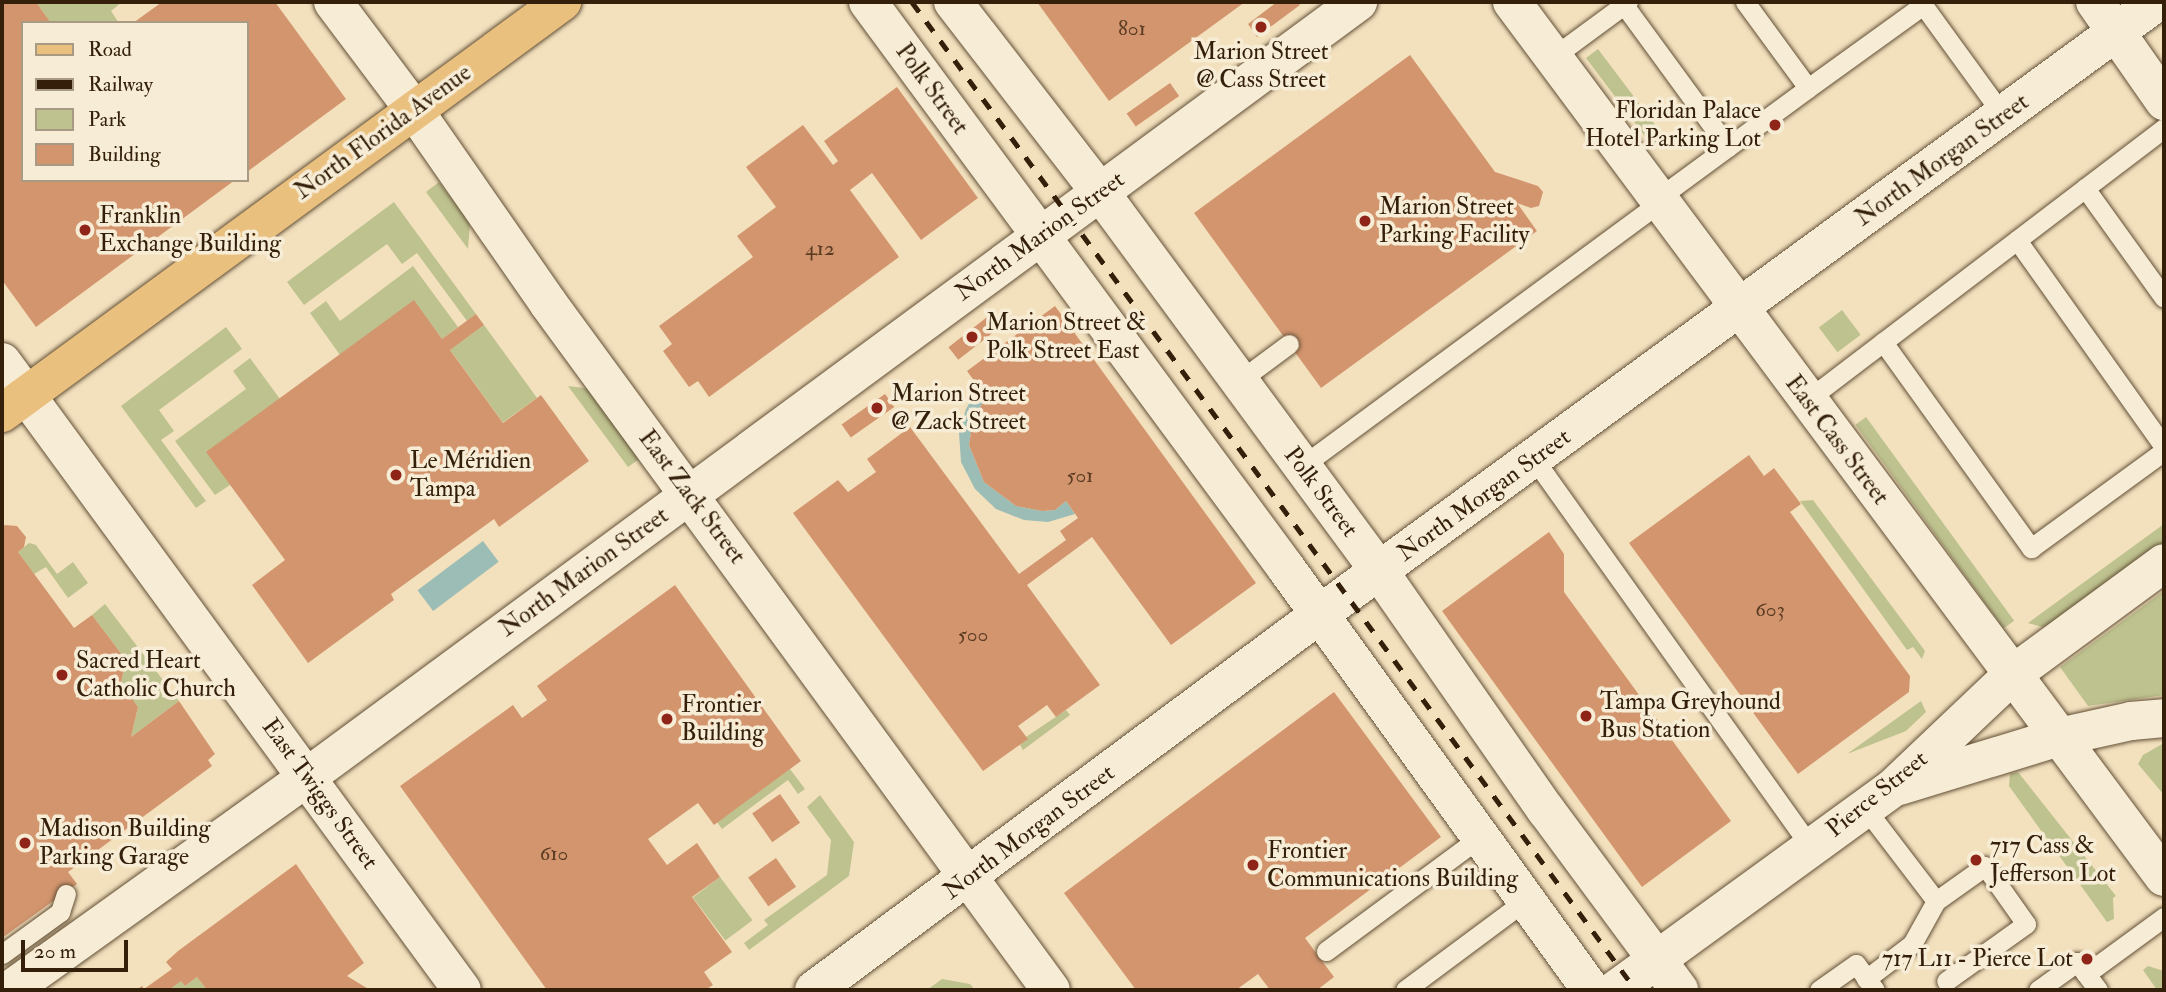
<!DOCTYPE html>
<meta charset="utf-8">
<style>
body{margin:0}
#map{position:relative;width:2166px;height:992px;overflow:hidden;background:#f3e1be;font-family:"IM FELL Double Pica",serif}
div>[style]{position:absolute}
[style*='--x']{left:calc(var(--x)*1px);top:calc(var(--y)*1px);width:calc(var(--w)*1px);rotate:calc(var(--a)*1deg)}
.green>*{inset:0;background:#bec28f;transform-origin:0 0}
.water>*{inset:0;background:#9cbcb6;transform-origin:0 0}
.building>*{inset:0;background:#d2956e;transform-origin:0 0}
.roads{filter:drop-shadow(0 0 2px #635037) drop-shadow(0 0 2px #635037)}
.lane>*{height:19px;margin:-9.5px;padding:0 9.5px;transform-origin:9.5px;border-radius:9.5px;background:#f7ecd5}
.street>*{height:38px;margin:-19px;padding:0 19px;transform-origin:19px;border-radius:19px;background:#f7ecd5}
.secondary>*{height:38px;margin:-19px;padding:0 19px;transform-origin:19px;border-radius:19px;background:#f7ecd5}
.primary>*{height:38px;margin:-19px;padding:0 19px;transform-origin:19px;border-radius:19px;background:#eac07f}
.rail>*{height:5px;margin-top:-2.5px;transform-origin:0;background:repeating-linear-gradient(90deg,#331f0a 0 12px,transparent 0 24px)}
.dots>*{width:19px;height:19px;translate:-50% -50%;box-sizing:border-box;border:4px solid #f7ecd5;border-radius:50%}
span{translate:-50% -50%;white-space:nowrap;text-align:center;line-height:1.15;-webkit-text-stroke:7px #f7ecd5;paint-order:stroke}
.number-label{font-size:21px;color:#5b3c23}
.number-label span{-webkit-text-stroke-width:0}
.poi-label{font-size:24px;color:#331f0a}
.right{translate:-100% -50%;text-align:right}
.left{translate:0 -50%;text-align:left}
.street-label{font-size:24px;color:#331f0a}
.frame{position:absolute;inset:0;border:4px solid #331f0a;pointer-events:none}
.legend{position:absolute;left:21px;top:21px;width:228px;height:161px;box-sizing:border-box;background:#f7ecd5;border:2px solid #a99a84;margin:0;padding:9px 12px;list-style:none;font-size:21px;color:#331f0a}
.legend li{display:flex;align-items:center;gap:14px;height:35px}
.legend b{width:35px;border:2px solid #a99a84}
.scale{position:absolute;left:21px;top:940px;width:107px;height:32px;box-sizing:border-box;border:4px solid #331f0a;border-top:0;padding-left:9px;font-size:21px;line-height:24px;white-space:nowrap;color:#331f0a;-webkit-text-stroke:5px #f7ecd5;paint-order:stroke}
</style>
<div id="map">
<div class="green">
<i style="clip-path:polygon(36px 2px,122px 2px,111px 11px,119px 23px,51px 23px)"></i>
<i style="left:1598px;top:49px;width:114px;height:15px;rotate:53deg"></i>
<i style="clip-path:polygon(439px 182px,470px 223px,468px 249px,426px 192px)"></i>
<i style="clip-path:polygon(394px 202px,476px 314px,467px 321px,417px 253px,402px 264px,387px 244px,304px 305px,287px 282px)"></i>
<i style="clip-path:polygon(413px 266px,458px 327px,442px 339px,414px 301px,340px 355px,310px 313px,326px 301px,340px 321px)"></i>
<i style="left:1842px;top:310px;width:31px;height:29px;rotate:53deg"></i>
<i style="left:484px;top:325px;width:90px;height:42px;rotate:54deg"></i>
<i style="clip-path:polygon(226px 327px,242px 349px,159px 410px,174px 431px,161px 440px,206px 501px,196px 508px,121px 406px)"></i>
<i style="clip-path:polygon(250px 358px,280px 399px,230px 485px,215px 495px,175px 441px,246px 389px,233px 371px)"></i>
<i style="clip-path:polygon(568px 386px,592px 389px,642px 457px,628px 467px)"></i>
<i style="left:1866px;top:417px;width:252px;height:13px;rotate:54deg"></i>
<i style="clip-path:polygon(1813px 500px,1925px 651px,1922px 659px,1913px 647px,1907px 650px,1800px 501px)"></i>
<i style="clip-path:polygon(2164px 524px,2164px 545px,2046px 628px,2028px 623px)"></i>
<i style="clip-path:polygon(29px 543px,36px 545px,57px 574px,73px 562px,88px 583px,68px 598px,46px 567px,34px 574px,18px 552px)"></i>
<i style="clip-path:polygon(2164px 591px,2164px 695px,2088px 706px,2060px 667px)"></i>
<i style="clip-path:polygon(105px 604px,179px 701px,131px 737px,138px 707px,121px 683px,124px 668px,129px 664px,92px 615px)"></i>
<i style="clip-path:polygon(1921px 701px,1926px 712px,1906px 731px,1847px 754px)"></i>
<i style="clip-path:polygon(1066px 710px,1070px 715px,1023px 750px,1020px 745px,1026px 737px)"></i>
<i style="clip-path:polygon(2164px 743px,2164px 795px,2138px 764px,2143px 755px)"></i>
<i style="clip-path:polygon(790px 769px,805px 789px,798px 794px,788px 780px,722px 829px,717px 822px)"></i>
<i style="clip-path:polygon(2018px 772px,2116px 896px,2113px 898px,2114px 919px,2107px 922px,2009px 786px,2010px 774px)"></i>
<i style="clip-path:polygon(820px 795px,854px 842px,849px 876px,749px 950px,744px 943px,768px 925px,764px 920px,827px 875px,831px 840px,807px 807px)"></i>
<i style="left:720px;top:877px;width:54px;height:34px;rotate:53deg"></i>
<i style="clip-path:polygon(2148px 966px,2164px 971px,2164px 990px,2157px 990px,2143px 970px)"></i>
<i style="clip-path:polygon(197px 977px,207px 990px,169px 990px,181px 981px,185px 986px)"></i>
<i style="clip-path:polygon(942px 979px,970px 984px,975px 990px,927px 990px)"></i>
</div>
<div class="water">
<i style="clip-path:polygon(979px 387px,986px 397px,973px 420px,969px 445px,984px 482px,1016px 506px,1042px 511px,1055px 510px,1066px 501px,1075px 514px,1048px 522px,1024px 520px,996px 509px,975px 489px,961px 462px,959px 433px,966px 409px)"></i>
<i style="left:483px;top:541px;width:26px;height:82px;rotate:53deg"></i>
</div>
<div class="building">
<i style="clip-path:polygon(2px 2px,36px 2px,51px 23px,23px 23px,23px 180px,235px 180px,36px 327px,2px 280px)"></i>
<i style="clip-path:polygon(162px 2px,275px 2px,346px 99px,247px 172px,247px 23px,133px 23px)"></i>
<i style="clip-path:polygon(1037px 2px,1245px 2px,1109px 101px)"></i>
<i style="clip-path:polygon(1277px 2px,1297px 2px,1300px 5px,1257px 37px,1248px 24px)"></i>
<i style="clip-path:polygon(1410px 55px,1495px 172px,1538px 186px,1543px 192px,1539px 206px,1531px 208px,1517px 203px,1537px 231px,1321px 388px,1194px 213px)"></i>
<i style="left:1170px;top:83px;width:16px;height:53px;rotate:55deg"></i>
<i style="clip-path:polygon(897px 87px,978px 198px,921px 240px,872px 173px,850px 190px,899px 257px,709px 397px,698px 381px,689px 387px,663px 351px,672px 344px,659px 326px,753px 257px,737px 236px,776px 207px,746px 167px,803px 125px,833px 165px,838px 161px,824px 141px)"></i>
<i style="clip-path:polygon(414px 300px,442px 339px,476px 314px,484px 325px,450px 350px,503px 423px,541px 395px,589px 461px,499px 527px,494px 519px,391px 594px,394px 600px,308px 663px,252px 585px,285px 560px,206px 452px)"></i>
<i style="clip-path:polygon(1055px 306px,1256px 583px,1171px 645px,1092px 537px,1027px 585px,1100px 685px,1056px 717px,1047px 705px,1018px 726px,1028px 739px,983px 771px,793px 513px,838px 480px,848px 492px,876px 472px,867px 459px,910px 427px,1019px 574px,1066px 540px,1060px 531px,1078px 518px,1066px 501px,1055px 510px,1042px 511px,1016px 506px,984px 482px,969px 445px,973px 420px,986px 397px,967px 371px)"></i>
<i style="left:991px;top:314px;width:16px;height:54px;rotate:52deg"></i>
<i style="left:885px;top:394px;width:16px;height:53px;rotate:55deg"></i>
<i style="clip-path:polygon(1749px 455px,1764px 476px,1774px 468px,1801px 504px,1790px 512px,1910px 676px,1909px 692px,1798px 774px,1629px 543px)"></i>
<i style="clip-path:polygon(5px 525px,17px 526px,26px 537px,24px 547px,18px 552px,74px 628px,92px 615px,129px 664px,124px 668px,121px 683px,138px 707px,131px 737px,179px 701px,215px 754px,208px 760px,212px 766px,68px 872px,77px 884px,2px 938px,2px 528px)"></i>
<i style="clip-path:polygon(1549px 532px,1564px 554px,1564px 592px,1731px 821px,1642px 887px,1442px 611px)"></i>
<i style="clip-path:polygon(675px 585px,801px 761px,714px 825px,698px 803px,648px 839px,667px 865px,697px 843px,720px 877px,692px 897px,732px 952px,704px 972px,713px 985px,705px 990px,547px 990px,400px 786px,513px 705px,522px 718px,547px 700px,537px 686px)"></i>
<i style="clip-path:polygon(1334px 692px,1441px 837px,1305px 938px,1334px 977px,1317px 990px,1270px 990px,1258px 974px,1236px 990px,1136px 990px,1064px 893px)"></i>
<i style="left:780px;top:794px;width:35px;height:34px;rotate:55deg"></i>
<i style="left:776px;top:858px;width:35px;height:34px;rotate:55deg"></i>
<i style="clip-path:polygon(296px 864px,364px 963px,347px 976px,370px 990px,207px 990px,197px 977px,185px 986px,181px 981px,169px 990px,136px 990px,142px 986px,144px 989px,172px 969px,166px 962px,178px 951px)"></i>
</div>
<div class="roads">
<div class="lane">
<i style="--x:1624;--y:5;--w:176;--a:53.8"></i>
<i style="--x:1553;--y:57;--w:93;--a:-36.3"></i>
<i style="--x:1808;--y:88;--w:142;--a:-35.8"></i>
<i style="--x:1923;--y:5;--w:136;--a:54"></i>
<i style="--x:2085;--y:188;--w:135;--a:54.3"></i>
<i style="--x:1657;--y:199;--w:187;--a:-36.3"></i>
<i style="--x:1808;--y:88;--w:107;--a:-126.2"></i>
<i style="--x:2017;--y:240;--w:254;--a:54.6"></i>
<i style="--x:1883;--y:342;--w:254;--a:54.3"></i>
<i style="--x:2031;--y:548;--w:165;--a:-36.1"></i>
<i style="--x:1239;--y:381;--w:62;--a:-36.5"></i>
<i style="--x:1807;--y:400;--w:449;--a:-37.3"></i>
<i style="--x:1534;--y:459;--w:477;--a:54.5"></i>
<i style="--x:1302;--y:466;--w:445;--a:-36.4"></i>
<i style="--x:1865;--y:808;--w:117;--a:52.6"></i>
<i style="--x:1326;--y:951;--w:192;--a:-36.5"></i>
<i style="--x:2;--y:954;--w:72;--a:-35.9"></i>
<i style="--x:60;--y:912;--w:19;--a:-72"></i>
<i style="--x:2086;--y:974;--w:97;--a:-36.2"></i>
<i style="--x:1866;--y:979;--w:58;--a:-37.3"></i>
<i style="--x:1912;--y:944;--w:49;--a:-60.8"></i>
<i style="--x:1936;--y:901;--w:60;--a:-35.5"></i>
<i style="--x:1985;--y:866;--w:71;--a:54.7"></i>
<i style="--x:2026;--y:924;--w:98;--a:144.5"></i>
<i style="--x:1405;--y:990;--w:151;--a:-36.6"></i>
<i style="--x:1819;--y:990;--w:45;--a:-35.1"></i>
<i style="--x:1856;--y:964;--w:32;--a:54"></i>
<i style="--x:2038;--y:990;--w:48;--a:-35.7"></i>
<i style="--x:2077;--y:962;--w:35;--a:53"></i>
</div>
<div class="street">
<i style="--x:2013;--y:674;--w:187;--a:-36.3"></i>
<i style="--x:10;--y:990;--w:365;--a:-35.6"></i>
<i style="--x:307;--y:777;--w:1306;--a:-36.4"></i>
</div>
<div class="secondary">
<i style="--x:333;--y:2;--w:135;--a:53.1"></i>
<i style="--x:414;--y:110;--w:235;--a:55.2"></i>
<i style="--x:548;--y:303;--w:851;--a:53.79"></i>
<i style="--x:868;--y:2;--w:704;--a:53.55"></i>
<i style="--x:1286;--y:568;--w:521;--a:54.14"></i>
<i style="--x:953;--y:2;--w:240;--a:52.3"></i>
<i style="--x:1100;--y:192;--w:471;--a:53.6"></i>
<i style="--x:1379;--y:571;--w:292;--a:55.1"></i>
<i style="--x:1546;--y:810;--w:224;--a:53.5"></i>
<i style="--x:1512;--y:2;--w:1091;--a:53.31"></i>
<i style="--x:2095;--y:2;--w:121;--a:55.1"></i>
<i style="--x:2;--y:362;--w:778;--a:53.78"></i>
<i style="--x:1899;--y:786;--w:167;--a:-17"></i>
<i style="--x:2059;--y:737;--w:74;--a:-12.5"></i>
<i style="--x:2131;--y:721;--w:33;--a:-5"></i>
<i style="--x:814;--y:990;--w:664;--a:-36.61"></i>
<i style="--x:1347;--y:594;--w:1003;--a:-36.16"></i>
<i style="--x:1615;--y:990;--w:345;--a:-36"></i>
<i style="--x:1894;--y:787;--w:164;--a:-43.5"></i>
</div>
<div class="primary">
<i style="--x:2;--y:413;--w:695;--a:-36.28"></i>
</div>
</div>
<div class="rail">
<i style="--x:912;--y:2;--w:1225;--a:53.77"></i>
</div>
<div class="dots">
<i style="left:1261px;top:27px;background:#8f2418"></i>
<i style="left:1775px;top:125px;background:#8f2418"></i>
<i style="left:1365px;top:221px;background:#8f2418"></i>
<i style="left:85px;top:230px;background:#8f2418"></i>
<i style="left:972px;top:337px;background:#8f2418"></i>
<i style="left:877px;top:408px;background:#8f2418"></i>
<i style="left:396px;top:475px;background:#8f2418"></i>
<i style="left:62px;top:675px;background:#8f2418"></i>
<i style="left:1586px;top:716px;background:#8f2418"></i>
<i style="left:667px;top:719px;background:#8f2418"></i>
<i style="left:25px;top:843px;background:#8f2418"></i>
<i style="left:1976px;top:860px;background:#8f2418"></i>
<i style="left:1253px;top:865px;background:#8f2418"></i>
<i style="left:2087px;top:959px;background:#8f2418"></i>
</div>
<div class="number-label">
<span style="left:1132px;top:29px">801</span>
<span style="left:820px;top:249px">412</span>
<span style="left:1080px;top:476px">501</span>
<span style="left:1770px;top:610px">603</span>
<span style="left:973px;top:635px">500</span>
<span style="left:554px;top:854px">610</span>
</div>
<div class="poi-label">
<span style="left:1261px;top:66px">Marion Street<br>@ Cass Street</span>
<span class="right" style="left:1761px;top:125px">Floridan Palace<br>Hotel Parking Lot</span>
<span class="left" style="left:1379px;top:221px">Marion Street<br>Parking Facility</span>
<span class="left" style="left:99px;top:230px">Franklin<br>Exchange Building</span>
<span class="left" style="left:986px;top:337px">Marion Street &amp;<br>Polk Street East</span>
<span class="left" style="left:891px;top:408px">Marion Street<br>@ Zack Street</span>
<span class="left" style="left:410px;top:475px">Le Méridien<br>Tampa</span>
<span class="left" style="left:76px;top:675px">Sacred Heart<br>Catholic Church</span>
<span class="left" style="left:1600px;top:716px">Tampa Greyhound<br>Bus Station</span>
<span class="left" style="left:681px;top:719px">Frontier<br>Building</span>
<span class="left" style="left:39px;top:843px">Madison Building<br>Parking Garage</span>
<span class="left" style="left:1990px;top:860px">717 Cass &amp;<br>Jefferson Lot</span>
<span class="left" style="left:1267px;top:865px">Frontier<br>Communications Building</span>
<span class="right" style="left:2073px;top:959px">717 L11 - Pierce Lot</span>
</div>
<div class="street-label">
<span style="left:932px;top:89px;rotate:54deg">Polk Street</span>
<span style="left:383px;top:132px;rotate:-36deg">North Florida Avenue</span>
<span style="left:1942px;top:160px;rotate:-36deg">North Morgan Street</span>
<span style="left:1040px;top:236px;rotate:-36deg">North Marion Street</span>
<span style="left:1837px;top:440px;rotate:53deg">East Cass Street</span>
<span style="left:1321px;top:492px;rotate:53deg">Polk Street</span>
<span style="left:1484px;top:495px;rotate:-36deg">North Morgan Street</span>
<span style="left:692px;top:497px;rotate:53deg">East Zack Street</span>
<span style="left:584px;top:572px;rotate:-36deg">North Marion Street</span>
<span style="left:320px;top:794px;rotate:54deg">East Twiggs Street</span>
<span style="left:1877px;top:794px;rotate:-39deg">Pierce Street</span>
<span style="left:1029px;top:832px;rotate:-37deg">North Morgan Street</span>
</div>
<div class="frame"></div>
<ul class="legend">
<li><b style="height:9px;background:#eac07f"></b>Road</li>
<li><b style="height:9px;background:#331f0a"></b>Railway</li>
<li><b style="height:19px;background:#bec28f"></b>Park</li>
<li><b style="height:19px;background:#d2956e"></b>Building</li>
</ul>
<div class="scale">20 m</div>
</div>
